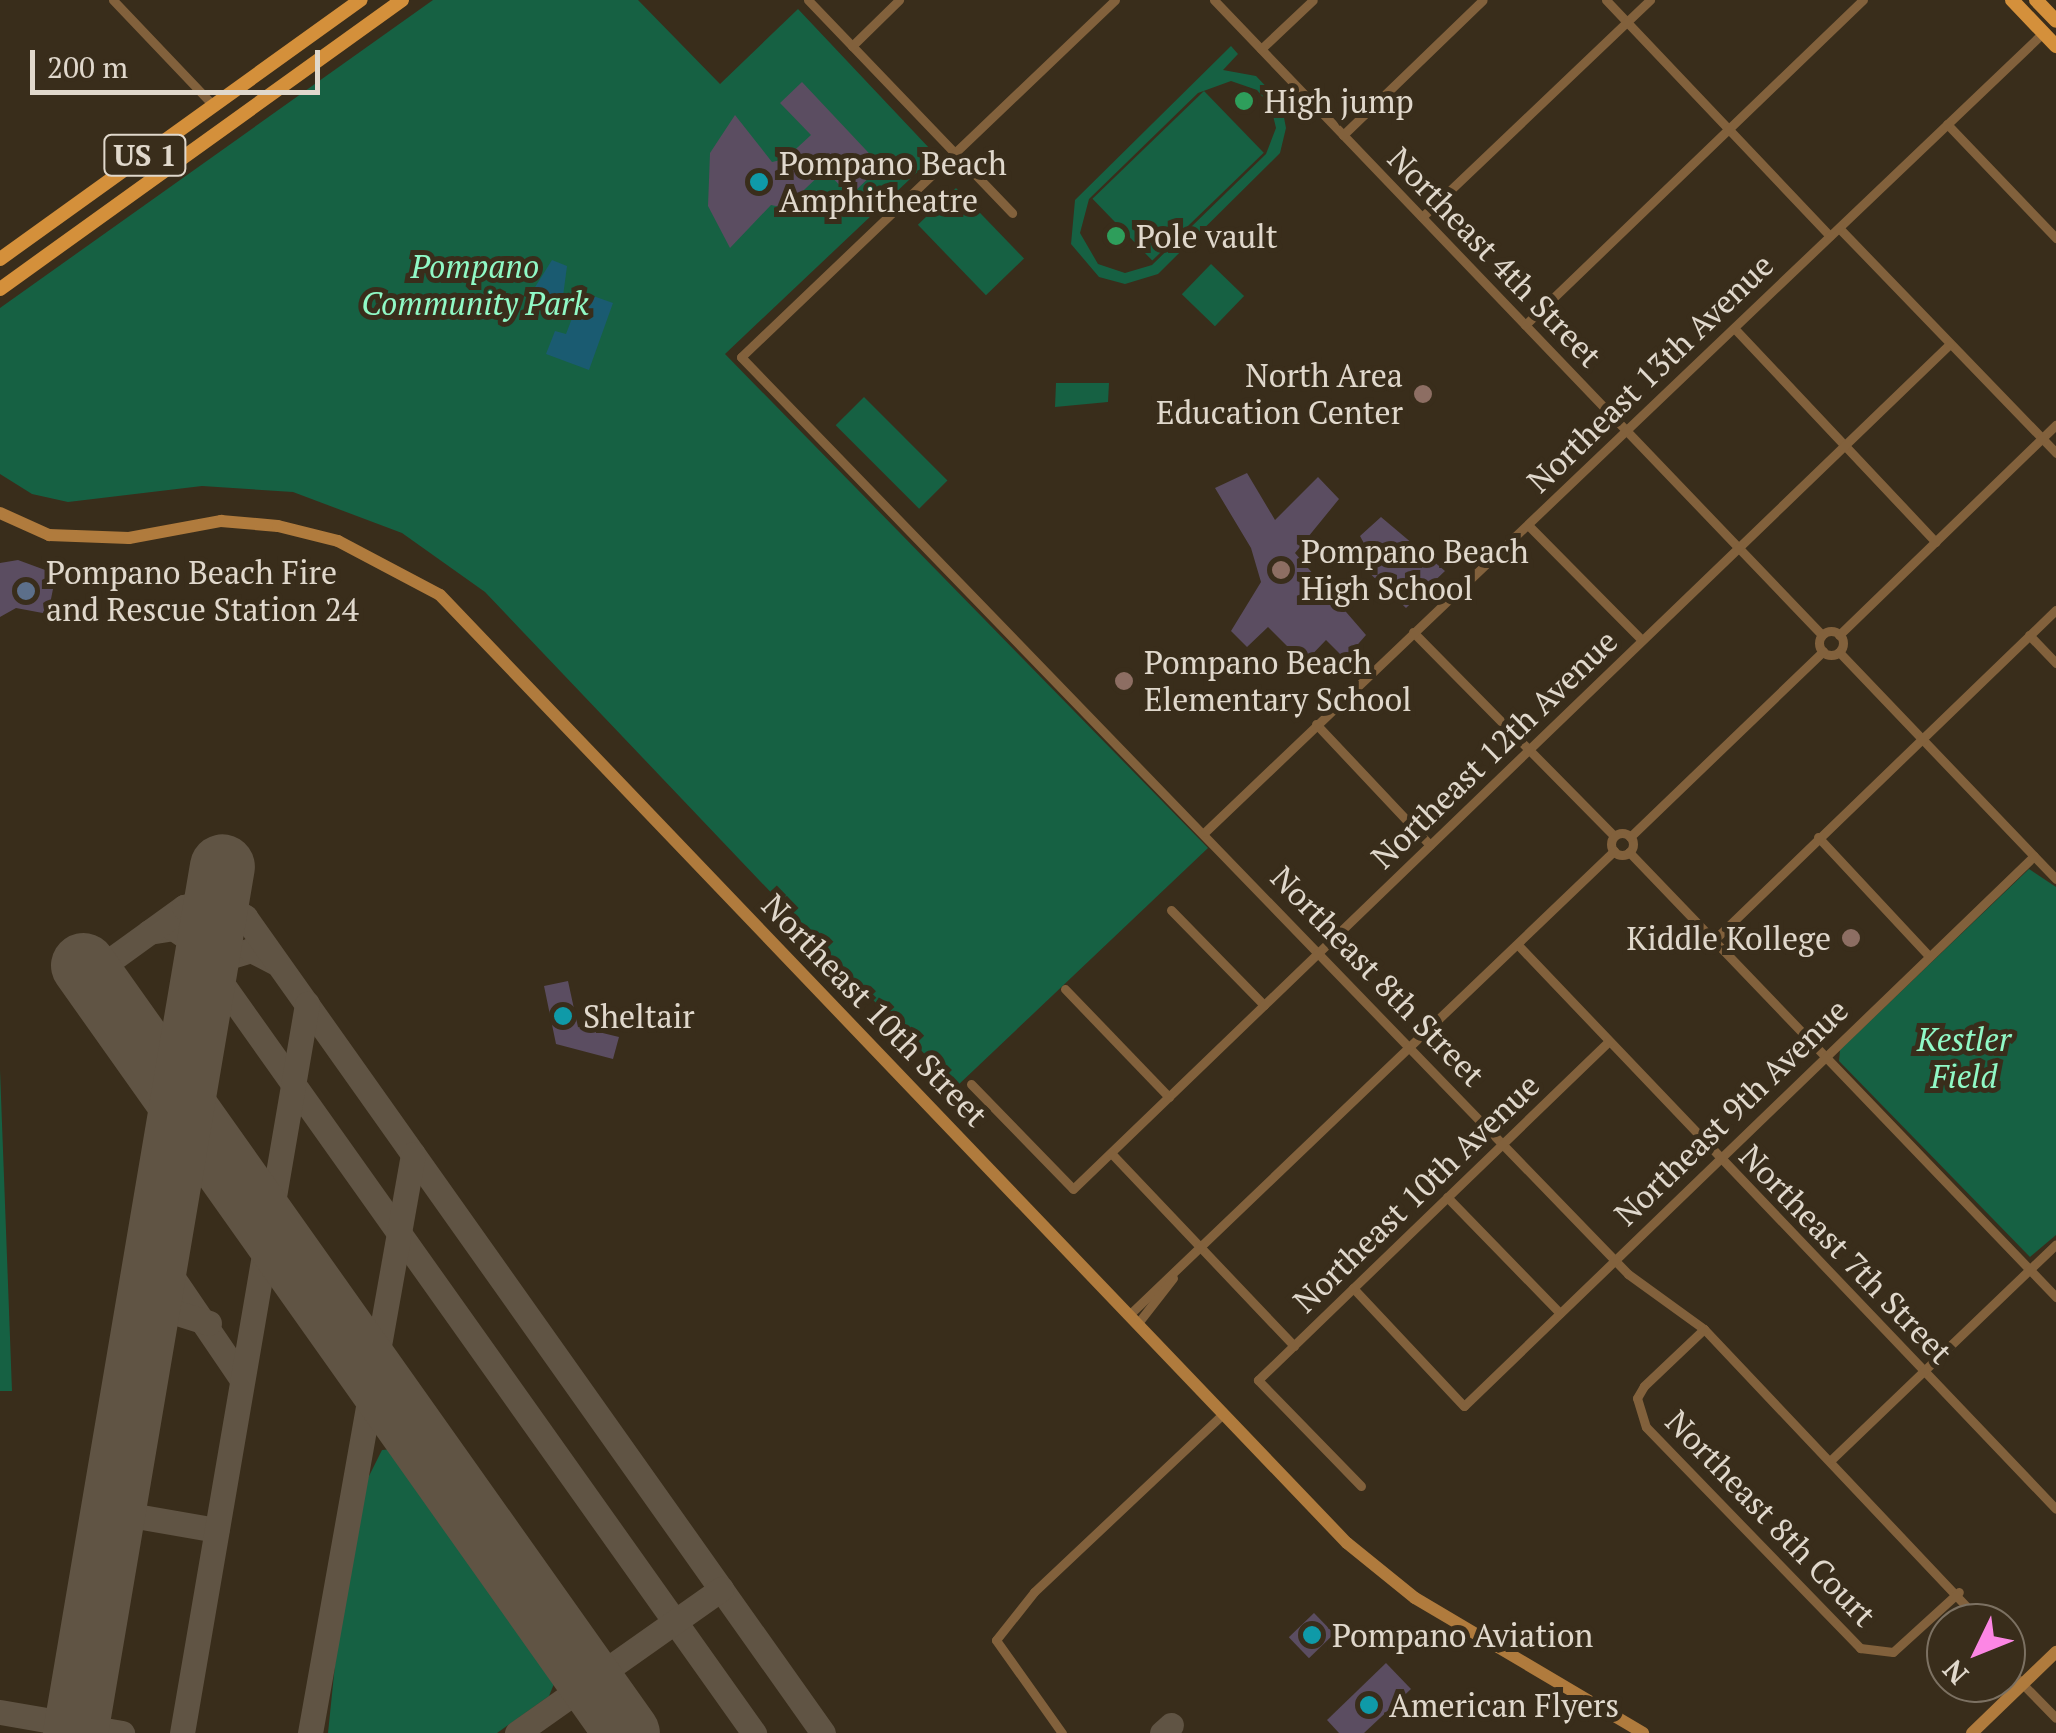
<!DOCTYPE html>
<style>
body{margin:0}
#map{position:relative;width:2056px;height:1733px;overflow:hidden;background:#392d1b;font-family:"PT Serif",serif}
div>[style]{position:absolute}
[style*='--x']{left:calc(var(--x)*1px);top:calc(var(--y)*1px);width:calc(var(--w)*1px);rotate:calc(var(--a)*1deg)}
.green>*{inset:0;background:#166143;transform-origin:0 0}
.water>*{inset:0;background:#1a5b71}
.taxiway>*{height:25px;margin:-12.5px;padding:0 12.5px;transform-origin:12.5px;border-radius:12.5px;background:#605444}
.runway>*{height:65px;margin:-32.5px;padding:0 32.5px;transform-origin:32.5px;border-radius:32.5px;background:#605444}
.building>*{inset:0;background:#5b4d61;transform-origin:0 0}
.street>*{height:9px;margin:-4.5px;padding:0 4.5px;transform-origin:4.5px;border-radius:4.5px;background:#82613c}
.street>.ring{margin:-4.5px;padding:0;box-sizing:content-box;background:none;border:9px solid #82613c;border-radius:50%}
.secondary>*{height:12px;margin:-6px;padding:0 6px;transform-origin:6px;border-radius:6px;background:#b07b3d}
.primary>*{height:14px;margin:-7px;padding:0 7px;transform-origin:7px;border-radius:7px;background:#d4903b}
.dots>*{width:28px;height:28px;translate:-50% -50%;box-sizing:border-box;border:5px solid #392d1b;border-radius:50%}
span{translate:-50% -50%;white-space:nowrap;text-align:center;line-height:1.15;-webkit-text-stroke:10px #392d1b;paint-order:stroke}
.shield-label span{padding:2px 8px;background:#392d1b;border:2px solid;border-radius:8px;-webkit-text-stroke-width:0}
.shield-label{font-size:30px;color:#e0d8cc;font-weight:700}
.poi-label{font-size:32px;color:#e0d8cc}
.left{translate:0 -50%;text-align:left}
.right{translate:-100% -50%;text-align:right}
.street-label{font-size:32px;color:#e0d8cc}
.park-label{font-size:32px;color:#90f9c6;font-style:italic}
.north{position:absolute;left:1926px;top:1603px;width:100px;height:100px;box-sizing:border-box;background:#392d1b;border:2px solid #7c7162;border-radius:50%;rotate:227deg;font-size:28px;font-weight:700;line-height:40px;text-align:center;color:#e0d8cc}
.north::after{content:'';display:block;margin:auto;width:35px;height:45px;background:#fc86e4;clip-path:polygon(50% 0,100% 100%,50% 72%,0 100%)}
.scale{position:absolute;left:30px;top:50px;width:290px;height:45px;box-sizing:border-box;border:5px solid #e0d8cc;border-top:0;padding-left:12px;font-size:30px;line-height:35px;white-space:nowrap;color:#e0d8cc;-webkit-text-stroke:8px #392d1b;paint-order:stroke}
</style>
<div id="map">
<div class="green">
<i style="clip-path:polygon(433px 0,638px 0,720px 84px,798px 9px,931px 150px,928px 162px,725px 354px,1208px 848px,956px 1087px,485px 592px,402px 533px,293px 492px,202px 486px,68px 502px,32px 494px,0 474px,0 308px)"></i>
<i style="clip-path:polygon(evenodd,1231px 46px,1238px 54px,1223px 70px,1256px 76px,1281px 102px,1286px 128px,1280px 153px,1158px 274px,1125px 284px,1099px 277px,1071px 244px,1075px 200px,1231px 46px,1231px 81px,1257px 90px,1271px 107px,1276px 128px,1266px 154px,1152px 265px,1125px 273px,1098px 264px,1080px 233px,1089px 199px,1198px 93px,1231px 81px)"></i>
<i style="left:1204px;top:91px;width:86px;height:155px;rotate:46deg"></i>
<i style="left:956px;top:188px;width:98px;height:53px;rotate:46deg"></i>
<i style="left:1211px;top:264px;width:46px;height:42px;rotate:44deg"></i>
<i style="clip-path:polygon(1056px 383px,1109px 383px,1108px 402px,1055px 407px)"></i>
<i style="left:864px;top:397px;width:118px;height:40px;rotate:45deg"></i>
<i style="clip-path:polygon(2029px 869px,2056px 887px,2056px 1235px,2030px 1257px,1839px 1061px,1840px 1050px)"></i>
<i style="clip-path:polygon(0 1070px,12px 1391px,0 1391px)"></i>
<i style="clip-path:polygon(395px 1449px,556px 1679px,549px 1696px,497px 1733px,328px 1733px,343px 1587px,363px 1488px,382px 1450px)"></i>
</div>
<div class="water">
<i style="clip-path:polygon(552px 260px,567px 266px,562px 304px,532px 292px)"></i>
<i style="clip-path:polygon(582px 292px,613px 303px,589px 370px,546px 354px,555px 331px,566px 334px)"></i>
</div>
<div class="taxiway">
<i style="--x:149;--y:932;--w:24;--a:-9"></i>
<i style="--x:173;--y:928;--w:22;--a:34"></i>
<i style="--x:191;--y:940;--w:973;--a:54.63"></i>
<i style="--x:208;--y:963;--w:45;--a:-16.8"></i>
<i style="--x:251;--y:950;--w:27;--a:27"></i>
<i style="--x:108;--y:1000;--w:38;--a:-90"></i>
<i style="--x:108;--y:962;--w:94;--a:-35.9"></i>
<i style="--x:184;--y:907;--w:34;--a:-12"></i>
<i style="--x:217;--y:900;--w:33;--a:31"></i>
<i style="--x:245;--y:917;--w:1000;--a:54.69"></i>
<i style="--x:156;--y:1253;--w:151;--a:55.8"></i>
<i style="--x:143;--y:1331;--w:33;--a:-40"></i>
<i style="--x:168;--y:1310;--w:43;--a:17.6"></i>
<i style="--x:113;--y:1512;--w:105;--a:9.9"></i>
<i style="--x:0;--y:1712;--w:124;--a:9.8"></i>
<i style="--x:182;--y:1733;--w:740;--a:-80.27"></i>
<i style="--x:310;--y:1733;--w:588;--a:-79.91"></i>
<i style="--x:517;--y:1733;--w:250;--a:-35.2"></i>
<i style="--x:1162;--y:1733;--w:12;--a:-42"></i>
</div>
<div class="runway">
<i style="--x:83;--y:965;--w:941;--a:54.69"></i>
<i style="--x:75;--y:1733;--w:879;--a:-80.38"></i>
</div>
<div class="building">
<i style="clip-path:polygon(802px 82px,881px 166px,850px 196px,825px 170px,785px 208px,771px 205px,730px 248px,708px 206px,710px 153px,735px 115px,772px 162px,785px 159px,811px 135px,780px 103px)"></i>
<i style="clip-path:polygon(1247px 473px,1275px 520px,1318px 477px,1339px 499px,1295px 553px,1366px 635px,1345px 659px,1326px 640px,1304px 663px,1268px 627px,1247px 647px,1231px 631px,1261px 582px,1251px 548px,1215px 488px)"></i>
<i style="clip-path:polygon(1381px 517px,1445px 571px,1406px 608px,1359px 563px,1367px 549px,1360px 536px)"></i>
<i style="clip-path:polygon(18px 560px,56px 574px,48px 614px,16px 608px,0 617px,0 563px)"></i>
<i style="clip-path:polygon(568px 981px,578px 1027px,619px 1037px,613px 1059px,556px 1044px,544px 986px)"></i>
<i style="left:1314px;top:1613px;width:29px;height:35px;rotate:46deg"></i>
<i style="clip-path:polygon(1386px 1663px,1411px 1689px,1364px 1733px,1339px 1733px,1327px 1720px)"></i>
</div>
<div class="street">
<i style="--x:113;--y:0;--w:146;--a:46.4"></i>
<i style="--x:808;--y:0;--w:295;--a:46.2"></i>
<i style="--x:1115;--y:0;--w:517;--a:136.33"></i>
<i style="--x:741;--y:357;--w:1276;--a:45.95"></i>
<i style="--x:1628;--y:1274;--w:94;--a:35.9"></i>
<i style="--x:1704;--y:1329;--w:405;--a:46.6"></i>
<i style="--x:1214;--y:0;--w:879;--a:46.24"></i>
<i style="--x:1606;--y:0;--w:325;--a:46.5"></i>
<i style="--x:852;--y:46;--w:66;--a:-44.4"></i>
<i style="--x:1261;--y:49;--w:71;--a:-43.3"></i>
<i style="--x:1947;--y:124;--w:158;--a:46.3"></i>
<i style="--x:1343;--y:135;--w:194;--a:-44"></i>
<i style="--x:1422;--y:217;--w:315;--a:-43.6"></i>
<i style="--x:1839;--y:228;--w:313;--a:46"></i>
<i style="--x:1525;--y:325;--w:469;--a:-43.9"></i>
<i style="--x:1734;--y:328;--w:294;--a:46.7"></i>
<i style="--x:1528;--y:525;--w:162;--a:45.3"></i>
<i class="ring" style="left:1819px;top:631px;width:15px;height:15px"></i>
<i style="--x:1413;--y:632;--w:286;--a:45.4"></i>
<i style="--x:1839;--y:635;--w:302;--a:-44.1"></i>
<i style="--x:2029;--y:635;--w:39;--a:46"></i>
<i style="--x:1839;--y:652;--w:314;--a:46.3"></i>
<i style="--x:1316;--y:724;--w:166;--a:46.7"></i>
<i style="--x:1205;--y:832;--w:1158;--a:-43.64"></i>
<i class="ring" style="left:1611px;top:833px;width:13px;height:13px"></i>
<i style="--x:1630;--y:837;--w:268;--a:-43.9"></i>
<i style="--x:1818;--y:837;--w:161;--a:47"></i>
<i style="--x:1629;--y:852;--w:617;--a:46.18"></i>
<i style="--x:1171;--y:910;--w:133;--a:45.6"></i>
<i style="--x:1714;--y:940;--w:475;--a:-44"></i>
<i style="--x:1518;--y:945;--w:779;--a:46.35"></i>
<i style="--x:1065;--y:989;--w:150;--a:46.1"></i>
<i style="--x:971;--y:1084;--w:146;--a:45.8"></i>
<i style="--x:1073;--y:1189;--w:1218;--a:-43.94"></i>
<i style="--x:1111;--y:1153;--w:266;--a:46.5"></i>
<i style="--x:1447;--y:1197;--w:162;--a:45.8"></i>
<i style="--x:1353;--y:1288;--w:162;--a:46.8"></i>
<i style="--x:1464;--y:1406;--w:792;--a:-43.98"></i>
<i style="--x:1130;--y:1314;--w:670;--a:-43.73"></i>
<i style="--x:1138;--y:1323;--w:57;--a:-52.1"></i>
<i style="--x:1704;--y:1329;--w:83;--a:136.5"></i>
<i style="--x:1644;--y:1386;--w:14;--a:120"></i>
<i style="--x:1637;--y:1398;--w:30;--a:73"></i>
<i style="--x:1646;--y:1427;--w:308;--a:45.9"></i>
<i style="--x:1860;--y:1648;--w:33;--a:7"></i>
<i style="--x:1893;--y:1652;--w:89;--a:-42.3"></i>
<i style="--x:1832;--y:1459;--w:310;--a:-43.8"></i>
<i style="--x:1361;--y:1486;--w:148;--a:-134.2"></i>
<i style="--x:1258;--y:1380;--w:488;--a:-44"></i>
<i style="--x:2006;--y:1667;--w:71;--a:45.6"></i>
<i style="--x:1062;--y:1733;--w:114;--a:-125.4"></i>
<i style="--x:996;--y:1640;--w:61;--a:-51.6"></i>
<i style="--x:1034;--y:1592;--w:261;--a:-43.3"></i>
</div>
<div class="secondary">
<i style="--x:0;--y:513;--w:54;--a:24.2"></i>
<i style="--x:49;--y:535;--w:80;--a:2.1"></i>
<i style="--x:129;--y:538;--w:94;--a:-10.5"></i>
<i style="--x:221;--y:521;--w:57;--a:5"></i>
<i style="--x:278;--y:526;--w:62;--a:14"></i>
<i style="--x:338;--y:541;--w:115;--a:27.9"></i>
<i style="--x:440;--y:595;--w:1312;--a:46.27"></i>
<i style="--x:1347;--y:1543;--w:87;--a:39"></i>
<i style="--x:1415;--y:1598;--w:265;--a:30.6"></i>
<i style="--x:1972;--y:1733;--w:117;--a:-44"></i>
</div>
<div class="primary">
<i style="--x:2012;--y:0;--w:64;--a:46.3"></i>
<i style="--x:2036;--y:0;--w:29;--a:46"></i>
<i style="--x:0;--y:259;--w:444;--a:-35.7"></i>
<i style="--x:0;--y:289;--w:495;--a:-35.7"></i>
</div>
<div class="dots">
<i style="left:1244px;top:101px;background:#2e9e5b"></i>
<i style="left:759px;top:182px;background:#0f9aa8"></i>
<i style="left:1116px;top:236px;background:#2e9e5b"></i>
<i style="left:1423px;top:394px;background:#8d6e63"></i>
<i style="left:1281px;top:570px;background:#8d6e63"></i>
<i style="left:26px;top:591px;background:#5c6f8a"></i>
<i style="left:1124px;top:681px;background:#8d6e63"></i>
<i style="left:1851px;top:938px;background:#8d6e63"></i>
<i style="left:563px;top:1016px;background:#0f9aa8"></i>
<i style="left:1312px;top:1635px;background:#0f9aa8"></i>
<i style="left:1369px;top:1705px;background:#0f9aa8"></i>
</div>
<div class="shield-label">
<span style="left:145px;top:155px">US 1</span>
</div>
<div class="poi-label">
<span class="left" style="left:1264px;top:101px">High jump</span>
<span class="left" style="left:779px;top:182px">Pompano Beach<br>Amphitheatre</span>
<span class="left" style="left:1136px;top:236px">Pole vault</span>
<span class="right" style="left:1403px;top:394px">North Area<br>Education Center</span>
<span class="left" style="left:1301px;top:570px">Pompano Beach<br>High School</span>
<span class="left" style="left:46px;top:591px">Pompano Beach Fire<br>and Rescue Station 24</span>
<span class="left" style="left:1144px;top:681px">Pompano Beach<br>Elementary School</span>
<span class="right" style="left:1831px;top:938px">Kiddle Kollege</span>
<span class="left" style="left:583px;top:1016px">Sheltair</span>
<span class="left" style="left:1332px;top:1635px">Pompano Aviation</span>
<span class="left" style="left:1389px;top:1705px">American Flyers</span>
</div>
<div class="street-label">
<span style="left:1495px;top:257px;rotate:46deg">Northeast 4th Street</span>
<span style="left:1650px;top:373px;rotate:-44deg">Northeast 13th Avenue</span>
<span style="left:1494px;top:749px;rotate:-44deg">Northeast 12th Avenue</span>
<span style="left:1378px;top:976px;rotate:46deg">Northeast 8th Street</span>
<span style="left:875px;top:1010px;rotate:46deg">Northeast 10th Street</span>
<span style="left:1731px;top:1112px;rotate:-44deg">Northeast 9th Avenue</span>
<span style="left:1416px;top:1193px;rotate:-44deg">Northeast 10th Avenue</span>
<span style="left:1846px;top:1254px;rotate:46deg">Northeast 7th Street</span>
<span style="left:1771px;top:1518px;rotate:46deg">Northeast 8th Court</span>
</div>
<div class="park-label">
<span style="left:475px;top:285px">Pompano<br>Community Park</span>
<span style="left:1964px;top:1058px">Kestler<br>Field</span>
</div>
<div class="north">N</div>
<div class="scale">200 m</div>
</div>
